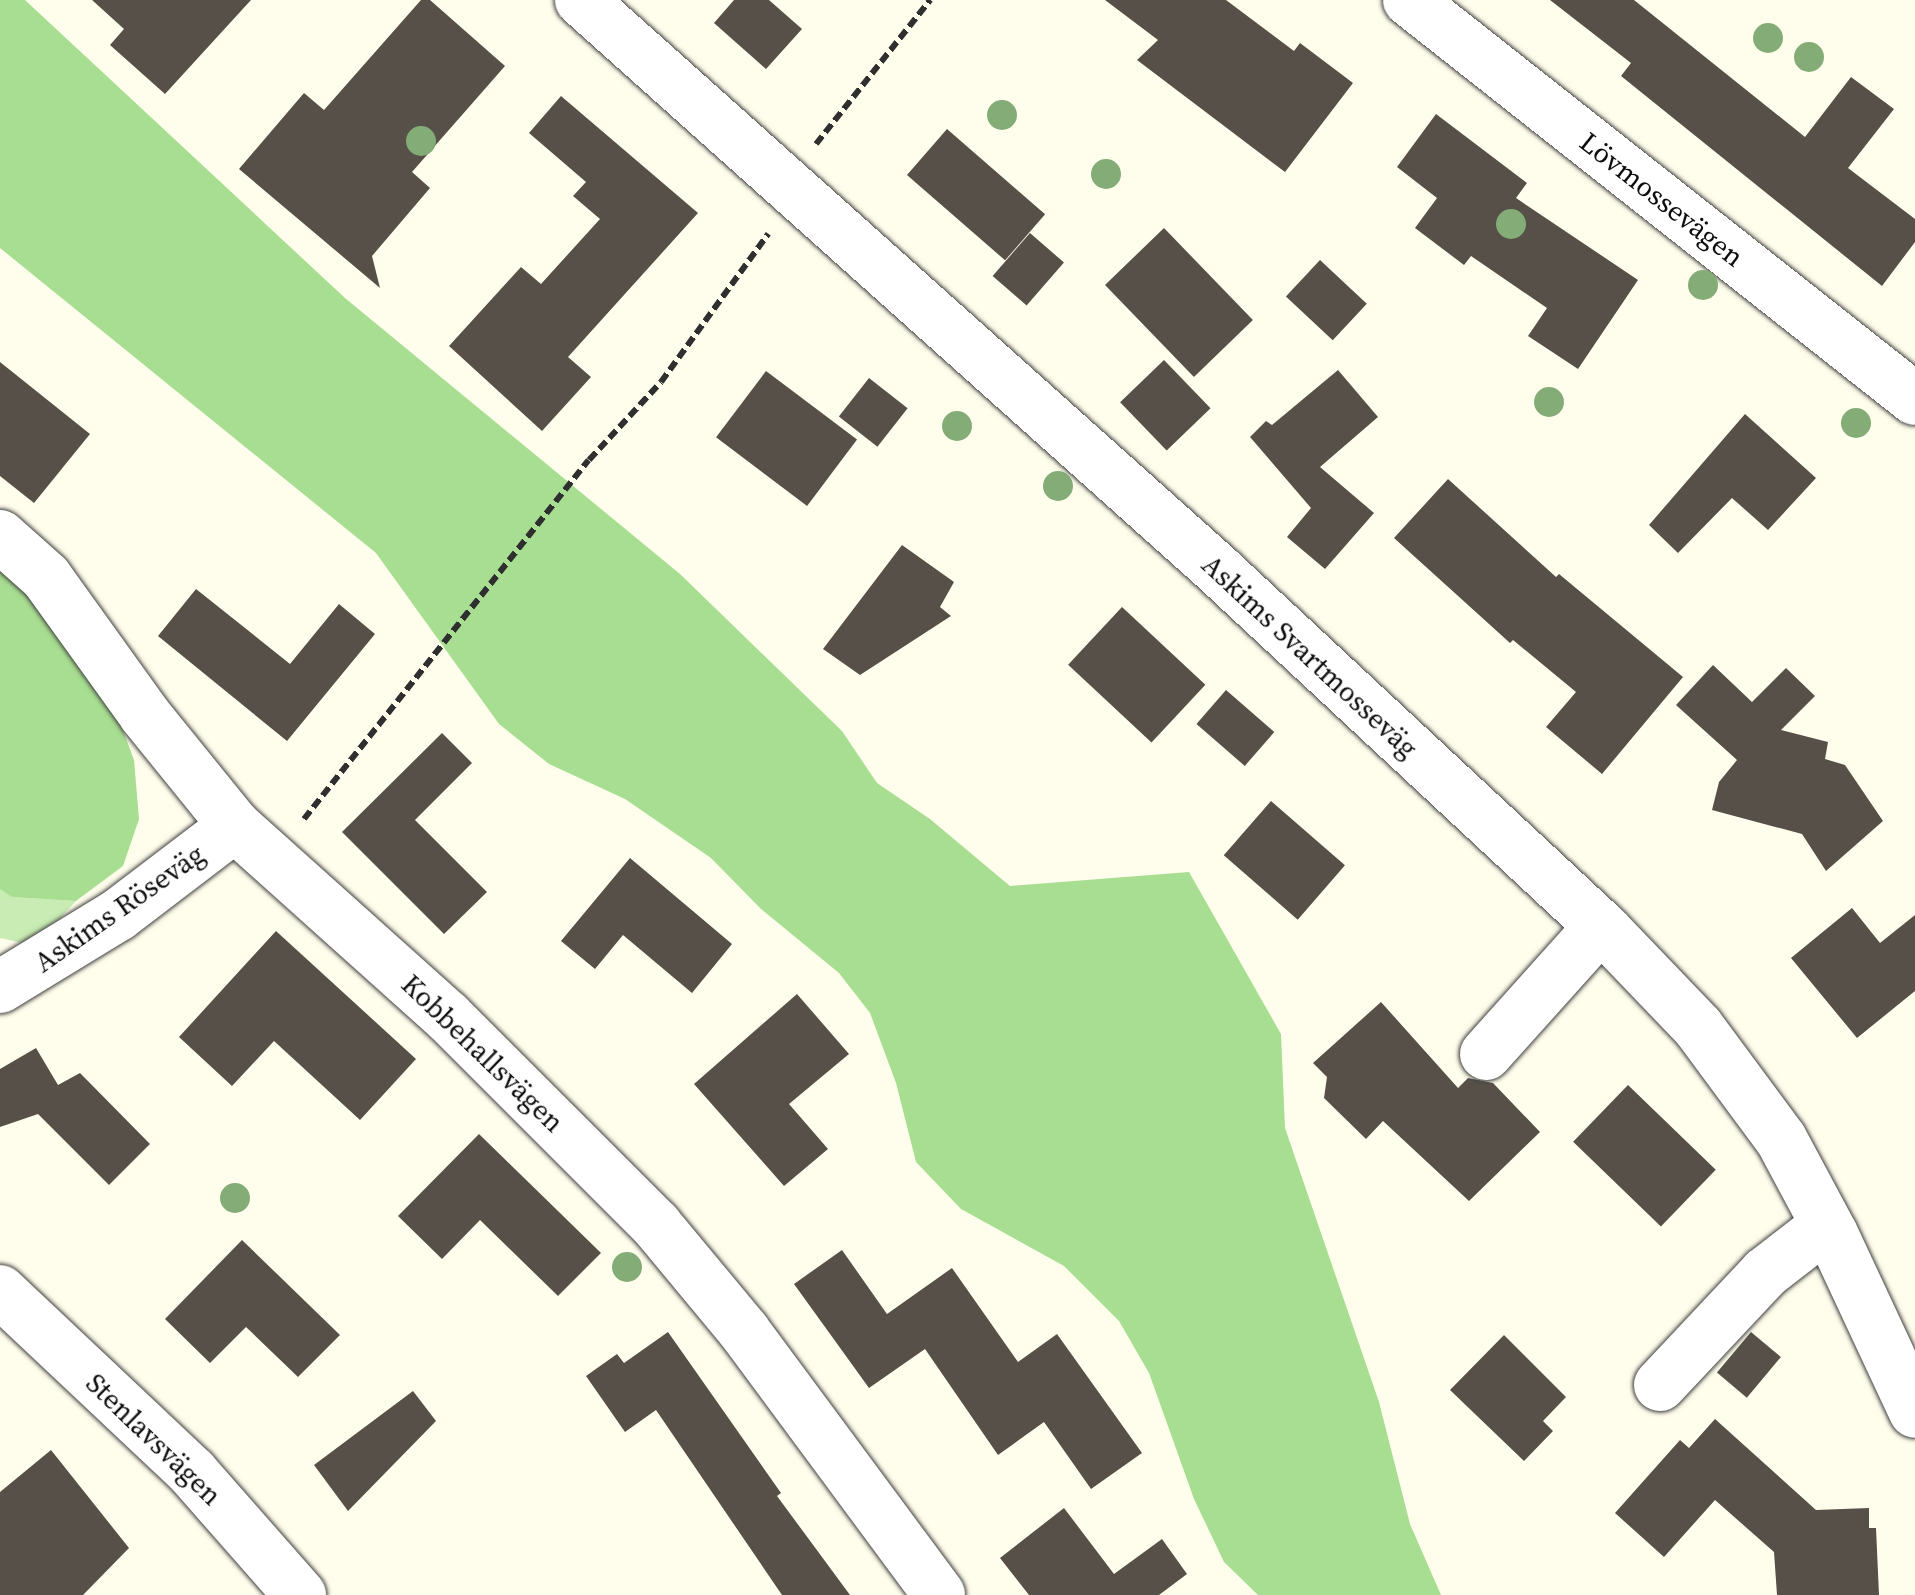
<!DOCTYPE html>
<meta charset="utf-8">
<style>
body{margin:0}
#map{position:relative;width:1915px;height:1595px;overflow:hidden;background:#fffeec;font-family:"Source Serif 4",serif}
div>[style]{position:absolute}
[style*='--x']{left:calc(var(--x)*1px);top:calc(var(--y)*1px);width:calc(var(--w)*1px);rotate:calc(var(--a)*1deg)}
.green>*{inset:0;background:#c8ecb3}
.forest>*{inset:0;background:#a8de91}
.building>*{inset:0;background:#565048;transform-origin:0 0}
.path>*{height:6px;margin-top:-3px;transform-origin:0;background:repeating-linear-gradient(90deg,#2f2f2f 0 10px,transparent 0 15px)}
.roads{filter:drop-shadow(0 0 2px #404040) drop-shadow(0 0 2px #404040)}
.minor>*{height:52px;margin:-26px;padding:0 26px;transform-origin:26px;border-radius:26px;background:#fff}
.trees>*{width:30px;height:30px;margin:-15px;border-radius:50%;background:#83ac77}
span{translate:-50% -50%;white-space:nowrap;text-align:center;line-height:1.15;-webkit-text-stroke:10px #fff;paint-order:stroke}
.street-label{font-size:28px;color:#0d0d0d}
</style>
<div id="map">
<div class="green">
<i style="clip-path:polygon(0 887px,12px 897px,76px 901px,50px 929px,23px 943px,0 938px)"></i>
</div>
<div class="forest">
<i style="clip-path:polygon(0 0,25px 0,345px 298px,680px 574px,842px 731px,877px 783px,930px 819px,1010px 886px,1189px 872px,1281px 1034px,1285px 1128px,1379px 1402px,1410px 1524px,1441px 1595px,1258px 1595px,1224px 1562px,1194px 1499px,1149px 1373px,1119px 1321px,1064px 1266px,961px 1209px,916px 1162px,896px 1083px,870px 1013px,839px 973px,761px 909px,711px 858px,625px 799px,549px 764px,499px 724px,376px 553px,0 248px)"></i>
<i style="clip-path:polygon(0 568px,52px 617px,111px 698px,134px 760px,139px 819px,123px 866px,76px 901px,12px 897px,0 889px)"></i>
</div>
<div class="building">
<i style="clip-path:polygon(92px 0,251px 0,165px 94px,110px 45px,124px 29px)"></i>
<i style="clip-path:polygon(421px 0,430px 0,505px 66px,412px 172px,430px 188px,372px 256px,380px 288px,239px 169px,304px 93px,324px 110px)"></i>
<i style="clip-path:polygon(734px 0,769px 0,802px 29px,766px 69px,714px 23px)"></i>
<i style="clip-path:polygon(1105px 0,1226px 0,1294px 51px,1300px 43px,1353px 83px,1285px 172px,1137px 60px,1158px 40px)"></i>
<i style="clip-path:polygon(1550px 0,1634px 0,1805px 137px,1851px 77px,1894px 109px,1848px 168px,1915px 219px,1915px 242px,1882px 286px,1621px 76px,1631px 63px)"></i>
<i style="clip-path:polygon(561px 96px,698px 213px,568px 357px,591px 377px,542px 431px,449px 346px,521px 267px,541px 284px,600px 219px,573px 196px,586px 182px,529px 133px)"></i>
<i style="clip-path:polygon(1436px 114px,1527px 183px,1516px 198px,1638px 280px,1578px 369px,1528px 336px,1547px 308px,1471px 256px,1464px 265px,1415px 228px,1437px 198px,1397px 167px)"></i>
<i style="left:947px;top:129px;width:130px;height:61px;rotate:41deg"></i>
<i style="left:1164px;top:228px;width:128px;height:82px;rotate:46deg"></i>
<i style="left:1030px;top:233px;width:45px;height:57px;rotate:41deg"></i>
<i style="left:1320px;top:260px;width:64px;height:50px;rotate:43deg"></i>
<i style="left:1164px;top:360px;width:67px;height:61px;rotate:46deg"></i>
<i style="clip-path:polygon(0 362px,90px 434px,34px 503px,0 476px)"></i>
<i style="clip-path:polygon(1338px 370px,1378px 417px,1320px 467px,1374px 513px,1325px 569px,1287px 537px,1311px 508px,1250px 437px,1266px 421px,1272px 425px)"></i>
<i style="left:766px;top:371px;width:114px;height:83px;rotate:37deg"></i>
<i style="left:869px;top:378px;width:49px;height:49px;rotate:38deg"></i>
<i style="clip-path:polygon(1745px 414px,1816px 478px,1768px 530px,1732px 498px,1678px 553px,1649px 525px)"></i>
<i style="clip-path:polygon(1448px 479px,1556px 577px,1559px 574px,1683px 677px,1602px 774px,1546px 727px,1576px 692px,1513px 640px,1510px 643px,1394px 538px)"></i>
<i style="clip-path:polygon(902px 545px,954px 582px,940px 607px,951px 616px,860px 675px,823px 649px)"></i>
<i style="clip-path:polygon(196px 589px,290px 664px,339px 604px,375px 634px,287px 741px,158px 636px)"></i>
<i style="left:1122px;top:607px;width:114px;height:79px;rotate:43deg"></i>
<i style="clip-path:polygon(1713px 665px,1752px 702px,1786px 668px,1815px 696px,1781px 730px,1828px 742px,1825px 759px,1845px 765px,1883px 821px,1826px 871px,1802px 834px,1712px 810px,1719px 782px,1737px 760px,1676px 705px)"></i>
<i style="left:1226px;top:690px;width:64px;height:45px;rotate:41deg"></i>
<i style="clip-path:polygon(442px 733px,472px 763px,415px 820px,487px 892px,444px 934px,342px 832px)"></i>
<i style="left:1271px;top:801px;width:98px;height:72px;rotate:41deg"></i>
<i style="clip-path:polygon(630px 858px,732px 944px,692px 993px,623px 935px,595px 969px,561px 941px)"></i>
<i style="clip-path:polygon(1852px 908px,1880px 943px,1915px 915px,1915px 991px,1857px 1038px,1791px 958px)"></i>
<i style="clip-path:polygon(276px 931px,416px 1059px,360px 1120px,274px 1041px,232px 1086px,179px 1037px)"></i>
<i style="clip-path:polygon(797px 994px,849px 1054px,789px 1104px,828px 1149px,784px 1186px,694px 1084px)"></i>
<i style="clip-path:polygon(1381px 1002px,1458px 1088px,1468px 1078px,1493px 1083px,1540px 1132px,1469px 1201px,1383px 1121px,1366px 1139px,1324px 1098px,1327px 1077px,1313px 1063px)"></i>
<i style="clip-path:polygon(36px 1048px,58px 1085px,80px 1073px,150px 1144px,109px 1185px,38px 1114px,0 1127px,0 1069px)"></i>
<i style="left:1628px;top:1085px;width:122px;height:79px;rotate:44deg"></i>
<i style="clip-path:polygon(479px 1134px,601px 1253px,558px 1296px,480px 1220px,442px 1259px,398px 1216px)"></i>
<i style="clip-path:polygon(242px 1240px,340px 1335px,298px 1377px,246px 1327px,210px 1363px,165px 1319px)"></i>
<i style="clip-path:polygon(842px 1250px,887px 1314px,952px 1268px,1018px 1362px,1057px 1334px,1142px 1453px,1091px 1489px,1044px 1422px,998px 1455px,925px 1349px,869px 1388px,794px 1284px)"></i>
<i style="clip-path:polygon(668px 1332px,781px 1493px,777px 1496px,850px 1595px,782px 1595px,656px 1410px,625px 1432px,586px 1376px,617px 1354px,624px 1363px)"></i>
<i style="left:1751px;top:1332px;width:39px;height:53px;rotate:40deg"></i>
<i style="clip-path:polygon(1504px 1335px,1566px 1397px,1543px 1421px,1553px 1431px,1524px 1461px,1450px 1390px)"></i>
<i style="clip-path:polygon(413px 1391px,436px 1421px,348px 1511px,314px 1465px)"></i>
<i style="clip-path:polygon(1715px 1419px,1816px 1510px,1869px 1508px,1869px 1528px,1876px 1528px,1879px 1595px,1777px 1595px,1774px 1552px,1715px 1500px,1664px 1557px,1615px 1513px,1680px 1440px,1689px 1448px)"></i>
<i style="clip-path:polygon(51px 1450px,129px 1548px,83px 1595px,0 1595px,0 1492px)"></i>
<i style="clip-path:polygon(1064px 1508px,1114px 1574px,1162px 1539px,1187px 1574px,1159px 1595px,1029px 1595px,1000px 1558px)"></i>
</div>
<div class="path">
<i style="--x:816;--y:144;--w:184;--a:-51.6"></i>
<i style="--x:304;--y:819;--w:458;--a:-51.6"></i>
<i style="--x:589;--y:460;--w:106;--a:-47.3"></i>
<i style="--x:661;--y:382;--w:183;--a:-54.1"></i>
</div>
<div class="roads">
<div class="minor">
<i style="--x:581;--y:0;--w:852;--a:41.81"></i>
<i style="--x:1216;--y:568;--w:531;--a:42.94"></i>
<i style="--x:1605;--y:930;--w:134;--a:46.2"></i>
<i style="--x:1698;--y:1027;--w:139;--a:53.5"></i>
<i style="--x:1781;--y:1139;--w:108;--a:61.8"></i>
<i style="--x:1832;--y:1234;--w:196;--a:65"></i>
<i style="--x:1409;--y:0;--w:644;--a:38.26"></i>
<i style="--x:0;--y:536;--w:62;--a:41.7"></i>
<i style="--x:46;--y:577;--w:170;--a:54.3"></i>
<i style="--x:145;--y:715;--w:143;--a:51"></i>
<i style="--x:235;--y:826;--w:285;--a:41.9"></i>
<i style="--x:447;--y:1016;--w:296;--a:45"></i>
<i style="--x:656;--y:1225;--w:138;--a:50.3"></i>
<i style="--x:744;--y:1331;--w:328;--a:53.5"></i>
<i style="--x:0;--y:987;--w:138;--a:-31.4"></i>
<i style="--x:118;--y:915;--w:147;--a:-37.3"></i>
<i style="--x:1486;--y:1054;--w:172;--a:-48.1"></i>
<i style="--x:0;--y:1291;--w:264;--a:43.3"></i>
<i style="--x:192;--y:1472;--w:164;--a:48.7"></i>
<i style="--x:1660;--y:1385;--w:154;--a:-46.8"></i>
<i style="--x:1765;--y:1273;--w:78;--a:-37.7"></i>
</div>
</div>
<div class="trees">
<i style="left:1768px;top:38px"></i>
<i style="left:1809px;top:57px"></i>
<i style="left:1002px;top:115px"></i>
<i style="left:421px;top:141px"></i>
<i style="left:1106px;top:174px"></i>
<i style="left:1511px;top:224px"></i>
<i style="left:1703px;top:285px"></i>
<i style="left:1549px;top:402px"></i>
<i style="left:1856px;top:423px"></i>
<i style="left:957px;top:426px"></i>
<i style="left:1058px;top:486px"></i>
<i style="left:235px;top:1198px"></i>
<i style="left:627px;top:1267px"></i>
</div>
<div class="street-label">
<span style="left:1662px;top:199px;rotate:38deg">Lövmossevägen</span>
<span style="left:1310px;top:656px;rotate:43deg">Askims Svartmosseväg</span>
<span style="left:119px;top:908px;rotate:-35deg">Askims Röseväg</span>
<span style="left:483px;top:1053px;rotate:44deg">Kobbehallsvägen</span>
<span style="left:154px;top:1439px;rotate:44deg">Stenlavsvägen</span>
</div>
</div>
